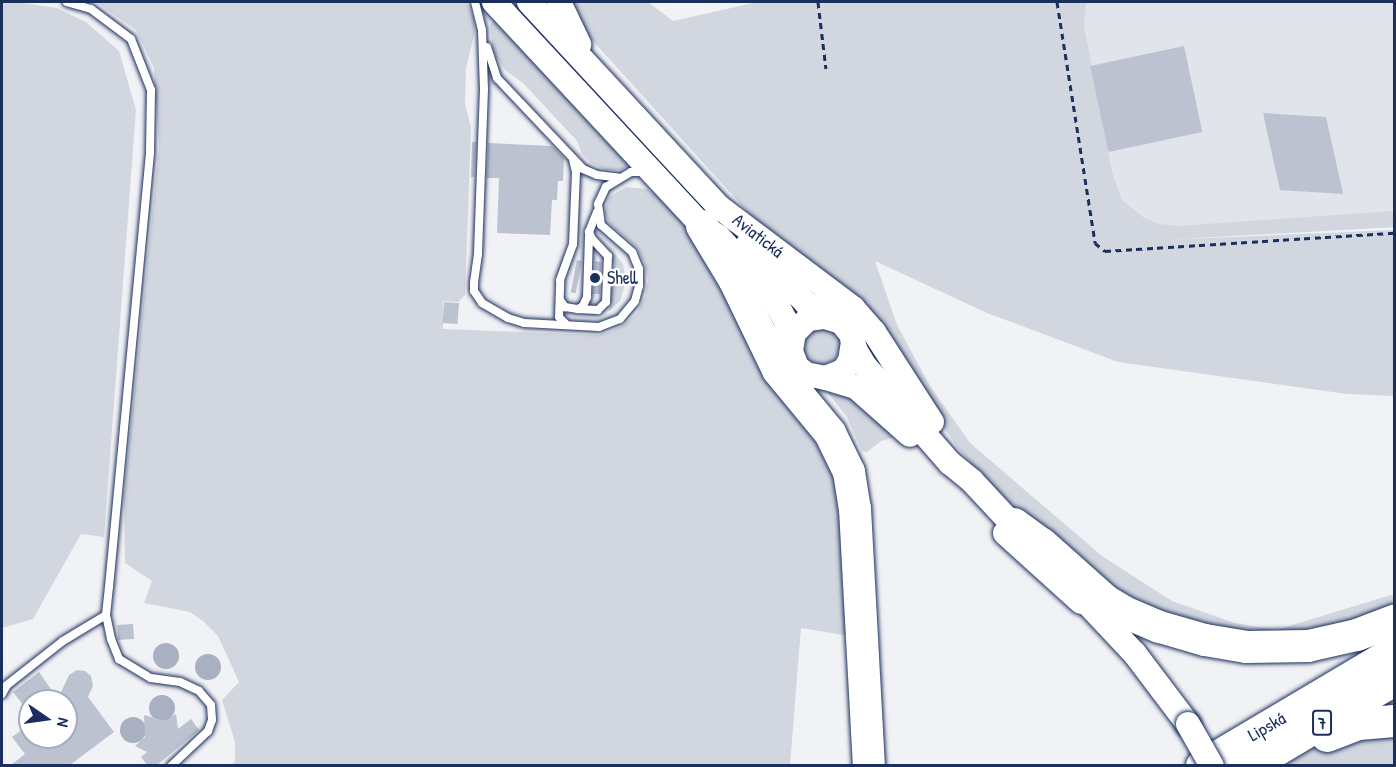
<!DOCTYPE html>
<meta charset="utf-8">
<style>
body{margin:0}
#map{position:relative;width:1396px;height:767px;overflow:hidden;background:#f1f2f5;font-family:"Patrick Hand",sans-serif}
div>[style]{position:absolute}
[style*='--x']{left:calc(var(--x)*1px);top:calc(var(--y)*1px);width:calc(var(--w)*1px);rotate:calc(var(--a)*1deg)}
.built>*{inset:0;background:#e1e4ea}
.green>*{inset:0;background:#d2d6df}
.round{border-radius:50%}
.water>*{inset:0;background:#a8b0c2}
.building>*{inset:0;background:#bcc2d0;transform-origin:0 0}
.path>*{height:3px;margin-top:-1.5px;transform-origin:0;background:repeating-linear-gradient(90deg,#1b2f5e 0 6px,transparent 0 10.5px)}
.roads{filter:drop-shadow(0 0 2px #1b2f5e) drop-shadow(0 0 2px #1b2f5e)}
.lane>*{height:8px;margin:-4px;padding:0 4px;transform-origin:4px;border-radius:4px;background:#fff}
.secondary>*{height:24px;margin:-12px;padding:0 12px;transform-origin:12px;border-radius:12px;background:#fff}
.highway>*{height:32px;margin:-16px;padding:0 16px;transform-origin:16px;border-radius:16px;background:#fff}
.bridges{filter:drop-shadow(0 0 2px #1b2f5e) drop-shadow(0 0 2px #1b2f5e)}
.secondary-bridge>*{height:24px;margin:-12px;padding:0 12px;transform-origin:12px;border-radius:12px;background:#fff}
.dots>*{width:16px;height:16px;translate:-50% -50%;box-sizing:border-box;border:3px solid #fff;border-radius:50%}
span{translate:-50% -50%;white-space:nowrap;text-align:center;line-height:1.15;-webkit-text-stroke:4.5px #fff;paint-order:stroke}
.shield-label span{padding:2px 4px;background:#fff;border:2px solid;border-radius:4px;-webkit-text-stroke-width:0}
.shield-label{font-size:16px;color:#1b2f5e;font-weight:700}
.street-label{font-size:18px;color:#1b2f5e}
.poi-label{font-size:18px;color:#1b2f5e}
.left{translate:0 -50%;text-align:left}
.frame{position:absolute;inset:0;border:3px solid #1b2f5e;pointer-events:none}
.north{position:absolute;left:18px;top:689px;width:60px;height:60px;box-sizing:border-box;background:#fff;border:2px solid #a4acbf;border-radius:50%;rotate:103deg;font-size:16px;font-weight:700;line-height:24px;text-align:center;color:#1b2f5e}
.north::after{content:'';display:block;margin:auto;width:21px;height:27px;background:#1b2f5e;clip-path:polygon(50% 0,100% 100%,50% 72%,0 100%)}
</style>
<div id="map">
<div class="built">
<i style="clip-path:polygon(1068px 2px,1394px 2px,1394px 227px,1106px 243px)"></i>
</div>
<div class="green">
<i style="clip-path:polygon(16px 2px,57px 8px,86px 22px,119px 51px,136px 110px,104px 537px,81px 534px,33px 619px,2px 628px,2px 3px)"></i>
<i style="clip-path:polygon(96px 2px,466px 2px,474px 19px,475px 31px,466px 68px,465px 103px,471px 127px,465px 295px,458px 302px,443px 301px,443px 329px,598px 335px,612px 331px,625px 324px,637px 313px,645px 297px,648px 280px,644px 262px,636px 247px,609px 223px,605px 212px,609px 197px,626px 187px,647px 189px,663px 199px,687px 226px,836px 458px,856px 637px,801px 628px,790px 765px,230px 765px,235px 762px,235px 742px,222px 700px,239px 682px,218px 636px,203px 621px,190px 612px,144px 603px,152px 581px,125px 563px,124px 497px,159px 145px,154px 68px,136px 30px)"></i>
<i style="clip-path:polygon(507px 2px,516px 2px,762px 266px,799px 311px,794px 313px)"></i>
<i style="clip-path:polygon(567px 2px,648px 2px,673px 21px,758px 2px,1086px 2px,1084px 26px,1112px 172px,1122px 200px,1143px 217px,1158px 224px,1178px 226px,1394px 211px,1394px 227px,1161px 240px,1394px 230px,1394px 396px,1347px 394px,1118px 362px,987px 313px,875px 261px,897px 325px,930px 386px,970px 443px,1102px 556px,1172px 601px,1235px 623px,1276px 630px,1394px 594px,1394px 614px,1358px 627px,1242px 638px,1133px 603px,1018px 511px,976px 469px,957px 447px,920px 391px,746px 210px,574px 20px)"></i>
<i style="clip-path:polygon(494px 20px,629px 163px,622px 170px,606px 170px,591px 163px,582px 154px,577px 141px,523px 83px,505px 70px,493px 52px,490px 25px)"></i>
<i style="clip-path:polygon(612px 251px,623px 264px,626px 282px,620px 301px,609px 311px,614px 263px,611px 262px)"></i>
<i class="round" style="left:802px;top:326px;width:38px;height:38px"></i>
<i style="clip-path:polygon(840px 387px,903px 435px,881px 441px,867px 452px,862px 451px,847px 417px,825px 389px)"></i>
<i style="clip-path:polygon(1394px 726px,1394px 765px,1281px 766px,1317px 745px)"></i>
</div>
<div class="water">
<i class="round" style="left:153px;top:643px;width:26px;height:26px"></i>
<i class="round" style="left:195px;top:654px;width:26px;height:26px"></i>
<i class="round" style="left:149px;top:695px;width:26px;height:26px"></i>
<i class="round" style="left:120px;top:717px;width:26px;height:26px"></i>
</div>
<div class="building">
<i style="left:1184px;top:46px;width:88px;height:96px;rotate:78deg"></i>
<i style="clip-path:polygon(1263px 113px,1326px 117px,1343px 194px,1280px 190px)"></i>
<i style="clip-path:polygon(472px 142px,476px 142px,474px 177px,471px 177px)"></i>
<i style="clip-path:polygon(488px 143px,552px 146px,564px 158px,563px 181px,558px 181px,557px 200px,552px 200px,550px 235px,497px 233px,499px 178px,487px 178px)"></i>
<i style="left:577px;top:260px;width:5px;height:33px;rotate:11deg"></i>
<i style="clip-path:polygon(595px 261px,601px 262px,600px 294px,593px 294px)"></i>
<i style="left:444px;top:302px;width:15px;height:21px;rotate:4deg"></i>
<i style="left:133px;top:624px;width:15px;height:16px;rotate:86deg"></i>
<i style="clip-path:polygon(77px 670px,85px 671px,91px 676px,93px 686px,88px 697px,114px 732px,70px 765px,11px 765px,25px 754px,12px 737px,30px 724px,30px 737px,66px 737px,66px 701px,30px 701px,30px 714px,13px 692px,39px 672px,58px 699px,69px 675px)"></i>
<i style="clip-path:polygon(176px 714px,178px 729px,191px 719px,199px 730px,157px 765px,147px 765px,141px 757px,147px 752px,135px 746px,145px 737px,144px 715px,165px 721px)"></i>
</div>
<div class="path">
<i style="--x:818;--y:2;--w:67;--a:83.2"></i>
<i style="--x:1057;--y:2;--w:244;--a:81"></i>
<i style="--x:1095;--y:243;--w:13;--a:39"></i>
<i style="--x:1105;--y:251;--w:290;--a:-3.6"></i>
</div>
<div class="roads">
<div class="lane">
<i style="--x:475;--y:2;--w:29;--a:76"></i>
<i style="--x:482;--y:30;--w:59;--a:88.1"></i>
<i style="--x:484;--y:89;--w:165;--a:92.1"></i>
<i style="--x:478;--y:254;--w:29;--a:98"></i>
<i style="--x:474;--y:283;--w:8;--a:90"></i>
<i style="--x:474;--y:291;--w:14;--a:56"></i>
<i style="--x:482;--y:303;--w:30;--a:30"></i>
<i style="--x:508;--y:318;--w:17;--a:17"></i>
<i style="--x:524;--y:323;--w:75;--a:3.1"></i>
<i style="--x:599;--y:327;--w:22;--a:-21"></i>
<i style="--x:620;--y:319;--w:23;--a:-50"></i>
<i style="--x:635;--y:301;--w:16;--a:-75"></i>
<i style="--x:639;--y:286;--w:17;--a:-90"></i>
<i style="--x:639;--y:269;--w:18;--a:-112"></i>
<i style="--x:632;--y:252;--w:41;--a:-138.9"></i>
<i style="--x:601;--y:225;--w:21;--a:-98"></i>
<i style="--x:598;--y:204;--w:19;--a:-65"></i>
<i style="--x:606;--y:187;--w:29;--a:-31"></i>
<i style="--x:631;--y:172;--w:14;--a:0"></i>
<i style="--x:487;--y:47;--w:33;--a:72"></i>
<i style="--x:497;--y:78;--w:125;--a:46.6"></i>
<i style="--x:583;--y:169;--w:15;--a:23"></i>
<i style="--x:597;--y:175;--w:23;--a:7"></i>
<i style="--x:560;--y:300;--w:9;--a:54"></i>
<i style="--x:565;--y:307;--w:12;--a:9"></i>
<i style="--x:577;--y:309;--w:21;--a:3"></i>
<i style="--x:598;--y:310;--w:11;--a:-45"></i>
<i style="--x:606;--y:302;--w:46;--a:-87.5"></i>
<i style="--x:608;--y:256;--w:23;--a:-133"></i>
<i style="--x:592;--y:239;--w:8;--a:-113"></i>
<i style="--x:589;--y:232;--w:22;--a:-68"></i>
<i style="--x:578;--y:309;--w:6;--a:-31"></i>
<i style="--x:583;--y:306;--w:10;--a:-66"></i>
<i style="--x:587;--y:297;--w:61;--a:-88.1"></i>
<i style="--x:567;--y:325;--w:11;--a:-135"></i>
<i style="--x:559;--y:317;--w:37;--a:-88"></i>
<i style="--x:560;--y:280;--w:38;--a:-70"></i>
<i style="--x:573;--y:244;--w:72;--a:-87.6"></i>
<i style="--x:576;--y:172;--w:13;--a:-103"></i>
<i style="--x:106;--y:615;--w:25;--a:78"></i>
<i style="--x:111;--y:639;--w:22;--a:68"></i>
<i style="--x:119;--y:659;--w:37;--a:31"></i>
<i style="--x:151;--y:678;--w:29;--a:8"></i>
<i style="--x:180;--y:682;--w:21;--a:25"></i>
<i style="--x:199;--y:691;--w:18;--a:49"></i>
<i style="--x:211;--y:705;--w:15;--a:86"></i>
<i style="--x:212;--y:720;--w:12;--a:110"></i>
<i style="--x:208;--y:731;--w:51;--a:136.6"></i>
<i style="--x:2;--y:694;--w:10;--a:-61"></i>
<i style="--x:7;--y:685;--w:71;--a:-38.2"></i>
<i style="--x:63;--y:641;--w:50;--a:-31.2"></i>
<i style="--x:106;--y:615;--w:28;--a:-84"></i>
<i style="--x:109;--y:587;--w:436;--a:-84.6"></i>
<i style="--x:150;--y:153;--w:63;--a:-89.1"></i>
<i style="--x:151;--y:90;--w:55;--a:-111.4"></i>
<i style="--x:131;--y:39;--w:50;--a:-143.1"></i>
<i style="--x:91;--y:9;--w:25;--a:-164"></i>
</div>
<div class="secondary">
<i style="--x:494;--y:2;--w:306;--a:47.1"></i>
<i style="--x:702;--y:226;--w:20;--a:33"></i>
<i style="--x:719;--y:237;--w:81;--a:48"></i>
<i style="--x:773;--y:297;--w:27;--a:62"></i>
<i style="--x:786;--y:321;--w:28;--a:82"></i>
<i style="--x:529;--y:2;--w:280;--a:47.2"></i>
<i style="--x:719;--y:207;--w:168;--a:37"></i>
<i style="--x:853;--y:308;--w:32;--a:49"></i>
<i style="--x:874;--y:332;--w:107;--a:57.2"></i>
<i style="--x:559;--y:2;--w:47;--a:64.5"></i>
<i style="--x:748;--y:244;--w:83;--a:45.5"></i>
<i style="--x:806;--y:303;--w:32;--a:28"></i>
<i style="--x:853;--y:342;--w:19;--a:99"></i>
<i style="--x:850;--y:361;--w:12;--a:125"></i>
<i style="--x:843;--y:371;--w:18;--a:158"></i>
<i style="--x:826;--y:378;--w:20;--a:-169"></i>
<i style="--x:806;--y:374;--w:11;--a:-142"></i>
<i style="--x:797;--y:367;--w:17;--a:-111"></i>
<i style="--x:791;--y:351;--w:18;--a:-81"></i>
<i style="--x:794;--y:333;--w:20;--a:-45"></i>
<i style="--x:808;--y:319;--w:17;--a:-7"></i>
<i style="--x:825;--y:317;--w:17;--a:17"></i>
<i style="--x:841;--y:322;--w:16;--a:50"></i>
<i style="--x:851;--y:334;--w:8;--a:76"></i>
<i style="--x:853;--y:342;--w:9;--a:72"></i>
<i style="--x:856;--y:351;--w:17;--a:59"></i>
<i style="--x:865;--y:366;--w:129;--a:48.8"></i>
<i style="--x:950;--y:463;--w:28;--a:39"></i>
<i style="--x:972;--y:481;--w:78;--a:47.1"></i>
<i style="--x:826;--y:378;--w:31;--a:17"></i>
<i style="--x:856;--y:387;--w:72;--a:41.6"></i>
<i style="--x:1005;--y:533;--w:103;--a:42.2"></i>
<i style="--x:1072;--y:587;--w:92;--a:46.8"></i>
<i style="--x:1135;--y:654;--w:88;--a:52.9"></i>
</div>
<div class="highway">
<i style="--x:702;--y:226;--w:64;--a:59"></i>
<i style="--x:735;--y:281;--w:99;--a:64.2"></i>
<i style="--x:778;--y:370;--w:82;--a:50.5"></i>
<i style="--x:830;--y:433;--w:43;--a:64"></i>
<i style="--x:849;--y:472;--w:37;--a:81"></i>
<i style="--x:855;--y:509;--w:257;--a:86.9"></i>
<i style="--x:1014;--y:524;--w:34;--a:36"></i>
<i style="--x:1042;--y:544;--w:86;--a:41.7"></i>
<i style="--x:1106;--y:601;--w:21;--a:31"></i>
<i style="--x:1124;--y:612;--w:39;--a:23"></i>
<i style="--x:1160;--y:627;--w:47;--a:16.1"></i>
<i style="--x:1205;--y:640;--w:43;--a:9.5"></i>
<i style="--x:1247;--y:647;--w:61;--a:-0.9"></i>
<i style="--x:1308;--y:646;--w:50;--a:-12.7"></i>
<i style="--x:1357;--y:635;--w:40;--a:-21"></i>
<i style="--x:1327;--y:736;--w:34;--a:-21"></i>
<i style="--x:1359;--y:724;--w:35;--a:-5"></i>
<i style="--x:1202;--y:766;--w:223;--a:-30.7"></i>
<i style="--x:1250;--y:766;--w:168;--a:-30.8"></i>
</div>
</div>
<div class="bridges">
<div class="secondary-bridge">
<i style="--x:1188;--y:724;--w:48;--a:60.3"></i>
</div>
</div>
<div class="dots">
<i style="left:595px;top:278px;background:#1b2f5e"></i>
</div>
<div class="shield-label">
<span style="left:1322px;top:723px">7</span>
</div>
<div class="street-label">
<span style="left:758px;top:236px;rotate:38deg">Aviatická</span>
<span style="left:1267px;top:727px;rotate:-30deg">Lipská</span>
</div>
<div class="poi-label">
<span class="left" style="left:607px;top:278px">Shell</span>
</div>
<div class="frame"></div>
<div class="north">N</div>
</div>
